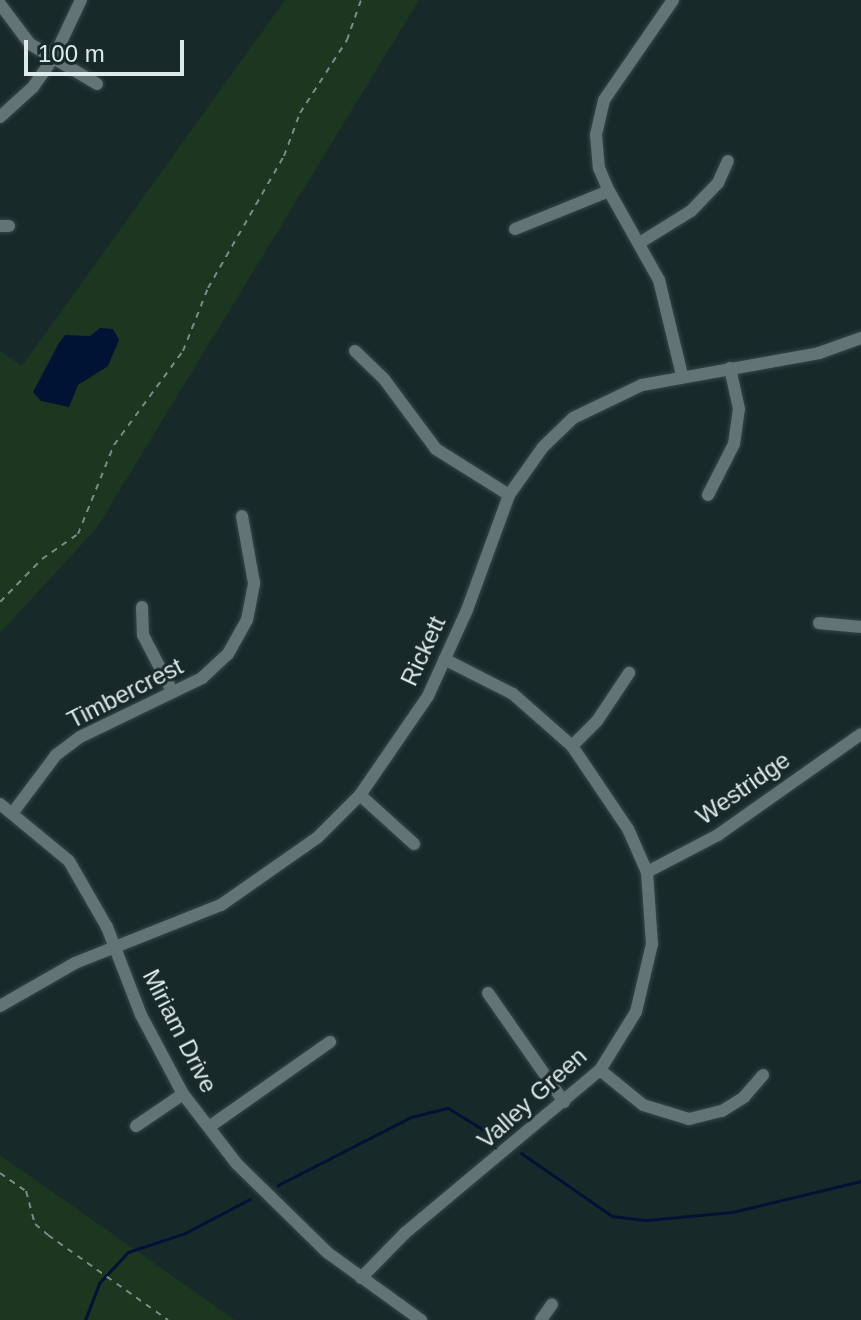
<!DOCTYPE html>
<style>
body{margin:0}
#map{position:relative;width:861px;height:1320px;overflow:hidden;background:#18292a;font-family:Helvetica,sans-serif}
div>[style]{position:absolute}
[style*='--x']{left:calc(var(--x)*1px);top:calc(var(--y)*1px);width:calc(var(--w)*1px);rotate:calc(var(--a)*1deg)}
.green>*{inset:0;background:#1c3620}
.water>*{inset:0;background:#001334}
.stream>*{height:3px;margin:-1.5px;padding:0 1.5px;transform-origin:1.5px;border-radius:1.5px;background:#001334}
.path>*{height:2px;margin-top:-1px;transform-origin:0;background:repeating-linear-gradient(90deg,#7c8a8a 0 6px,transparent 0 12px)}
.roads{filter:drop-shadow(0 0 2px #384546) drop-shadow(0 0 2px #384546)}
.minor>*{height:12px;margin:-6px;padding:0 6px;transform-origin:6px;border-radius:6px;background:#627476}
span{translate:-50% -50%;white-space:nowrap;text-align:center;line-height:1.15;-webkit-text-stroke:6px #18292a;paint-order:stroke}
.street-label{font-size:24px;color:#dee9e9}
.scale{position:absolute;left:24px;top:40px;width:160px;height:36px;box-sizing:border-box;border:4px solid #dee9e9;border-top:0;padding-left:10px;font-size:24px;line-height:28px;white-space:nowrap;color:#dee9e9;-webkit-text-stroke:6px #18292a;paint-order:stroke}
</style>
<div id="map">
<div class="green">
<i style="clip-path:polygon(285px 0,419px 0,96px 529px,0 633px,0 351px,22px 366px)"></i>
<i style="clip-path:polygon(0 1155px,235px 1320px,0 1320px)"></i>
</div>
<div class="water">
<i style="clip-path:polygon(100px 328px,113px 329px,119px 340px,108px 366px,78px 385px,69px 407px,41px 401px,33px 392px,59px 343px,65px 335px,90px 336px)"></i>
</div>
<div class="stream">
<i style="--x:521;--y:1153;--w:111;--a:34.7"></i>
<i style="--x:612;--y:1216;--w:35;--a:7"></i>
<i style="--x:647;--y:1220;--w:85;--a:-5.4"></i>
<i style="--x:732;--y:1212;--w:133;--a:-13.5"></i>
<i style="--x:278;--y:1185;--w:149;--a:-27.1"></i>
<i style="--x:411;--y:1117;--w:38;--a:-14"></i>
<i style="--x:448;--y:1108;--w:55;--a:31.7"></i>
<i style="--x:85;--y:1320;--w:40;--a:-69"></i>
<i style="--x:99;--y:1283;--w:42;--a:-46.9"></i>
<i style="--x:128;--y:1252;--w:60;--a:-18.4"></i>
<i style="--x:185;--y:1233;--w:73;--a:-27.6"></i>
</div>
<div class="path">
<i style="--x:0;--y:602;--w:60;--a:-45.7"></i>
<i style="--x:42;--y:559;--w:44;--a:-34.8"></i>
<i style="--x:78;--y:534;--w:96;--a:-68"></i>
<i style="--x:114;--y:445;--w:117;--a:-53.7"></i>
<i style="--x:183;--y:351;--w:68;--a:-68.4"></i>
<i style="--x:208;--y:288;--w:152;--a:-60.1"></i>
<i style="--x:284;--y:156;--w:46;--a:-69.6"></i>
<i style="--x:300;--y:113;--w:87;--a:-57.2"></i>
<i style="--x:347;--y:40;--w:42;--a:-70.7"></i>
<i style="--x:0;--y:1173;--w:32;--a:35"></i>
<i style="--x:26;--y:1191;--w:34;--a:75"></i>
<i style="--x:35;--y:1224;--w:17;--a:40"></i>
<i style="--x:48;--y:1235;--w:147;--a:35.3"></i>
</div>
<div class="roads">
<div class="minor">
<i style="--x:673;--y:0;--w:121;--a:124.6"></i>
<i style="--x:604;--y:100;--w:36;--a:103"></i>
<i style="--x:596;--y:135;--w:33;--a:85"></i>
<i style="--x:599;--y:168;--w:25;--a:67"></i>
<i style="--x:609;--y:191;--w:102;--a:60.7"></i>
<i style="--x:659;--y:280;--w:98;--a:76.4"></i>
<i style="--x:0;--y:4;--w:50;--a:53.1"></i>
<i style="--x:30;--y:44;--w:78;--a:30.8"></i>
<i style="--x:0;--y:117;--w:45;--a:-42.3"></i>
<i style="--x:33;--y:87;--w:37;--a:-55"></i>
<i style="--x:54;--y:57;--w:63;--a:-64.7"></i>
<i style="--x:0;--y:226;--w:9;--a:0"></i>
<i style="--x:515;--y:229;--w:101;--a:-22"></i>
<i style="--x:641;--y:242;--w:59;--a:-31.8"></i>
<i style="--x:691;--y:211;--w:39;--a:-46"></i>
<i style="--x:718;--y:183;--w:24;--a:-66"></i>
<i style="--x:355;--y:351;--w:40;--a:44"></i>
<i style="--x:384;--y:379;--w:87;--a:53.4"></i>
<i style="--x:436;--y:449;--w:86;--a:32.2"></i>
<i style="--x:708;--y:495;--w:57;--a:-63"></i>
<i style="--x:734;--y:444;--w:35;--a:-82"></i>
<i style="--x:739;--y:409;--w:42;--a:-102.4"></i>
<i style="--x:142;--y:607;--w:28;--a:88"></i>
<i style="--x:143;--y:635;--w:63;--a:62.6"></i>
<i style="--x:819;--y:623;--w:42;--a:5.4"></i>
<i style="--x:572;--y:746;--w:35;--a:-45"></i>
<i style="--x:597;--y:721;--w:58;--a:-56.3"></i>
<i style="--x:360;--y:795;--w:73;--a:42.2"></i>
<i style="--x:0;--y:804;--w:89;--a:39.6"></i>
<i style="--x:69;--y:861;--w:76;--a:60.1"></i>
<i style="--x:107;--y:927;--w:94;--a:68.9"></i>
<i style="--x:141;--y:1015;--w:89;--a:62"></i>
<i style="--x:183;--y:1094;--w:88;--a:52.4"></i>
<i style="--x:237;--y:1164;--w:127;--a:44.4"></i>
<i style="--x:328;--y:1253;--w:115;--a:35.8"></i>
<i style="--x:14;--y:811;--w:70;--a:-53.1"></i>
<i style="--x:56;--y:755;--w:30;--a:-37"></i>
<i style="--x:80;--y:737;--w:136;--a:-25.8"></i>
<i style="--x:202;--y:678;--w:35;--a:-43"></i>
<i style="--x:228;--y:654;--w:39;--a:-61"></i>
<i style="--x:247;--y:620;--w:38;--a:-79"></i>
<i style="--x:254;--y:583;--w:68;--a:-100.2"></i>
<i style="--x:647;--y:872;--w:80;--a:-27.5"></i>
<i style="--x:718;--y:835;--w:175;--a:-35.2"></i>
<i style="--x:488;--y:993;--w:133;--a:55.1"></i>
<i style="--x:0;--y:1006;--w:86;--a:-29.8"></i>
<i style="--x:75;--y:963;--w:157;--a:-21.7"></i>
<i style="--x:221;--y:905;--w:118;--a:-35"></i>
<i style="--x:318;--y:837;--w:59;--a:-45"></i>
<i style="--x:360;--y:795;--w:120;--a:-55.5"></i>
<i style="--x:428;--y:696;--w:94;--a:-65.6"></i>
<i style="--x:467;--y:610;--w:122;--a:-69.9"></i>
<i style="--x:509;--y:495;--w:59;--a:-54.7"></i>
<i style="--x:543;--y:447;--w:42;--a:-44"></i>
<i style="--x:573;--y:418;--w:76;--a:-25.6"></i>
<i style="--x:642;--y:385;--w:180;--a:-10.2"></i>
<i style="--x:819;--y:353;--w:45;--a:-19.7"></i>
<i style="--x:600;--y:1070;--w:55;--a:39.1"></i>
<i style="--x:643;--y:1105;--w:48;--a:16.9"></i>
<i style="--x:689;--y:1119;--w:34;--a:-14"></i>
<i style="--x:722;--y:1111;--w:26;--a:-32"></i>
<i style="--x:744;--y:1097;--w:29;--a:-49"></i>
<i style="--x:136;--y:1126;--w:57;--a:-34.2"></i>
<i style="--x:209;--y:1127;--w:148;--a:-35.1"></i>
<i style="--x:361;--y:1278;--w:63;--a:-45.6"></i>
<i style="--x:405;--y:1233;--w:254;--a:-39.9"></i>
<i style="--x:600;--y:1070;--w:68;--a:-58.2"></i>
<i style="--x:636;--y:1012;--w:70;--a:-76.8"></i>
<i style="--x:652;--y:944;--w:72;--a:-94"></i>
<i style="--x:647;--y:872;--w:47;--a:-113.8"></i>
<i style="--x:628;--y:829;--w:100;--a:-124"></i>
<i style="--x:572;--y:746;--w:79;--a:-138.6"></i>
<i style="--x:513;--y:694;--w:77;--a:-153.1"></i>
<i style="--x:541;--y:1320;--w:19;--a:-55"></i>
</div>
</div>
<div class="street-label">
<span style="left:423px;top:651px;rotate:-65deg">Rickett</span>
<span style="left:125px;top:693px;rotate:-27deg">Timbercrest</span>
<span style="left:743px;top:788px;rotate:-35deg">Westridge</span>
<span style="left:180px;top:1031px;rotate:63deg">Miriam Drive</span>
<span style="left:532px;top:1098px;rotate:-42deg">Valley Green</span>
</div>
<div class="scale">100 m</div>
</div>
